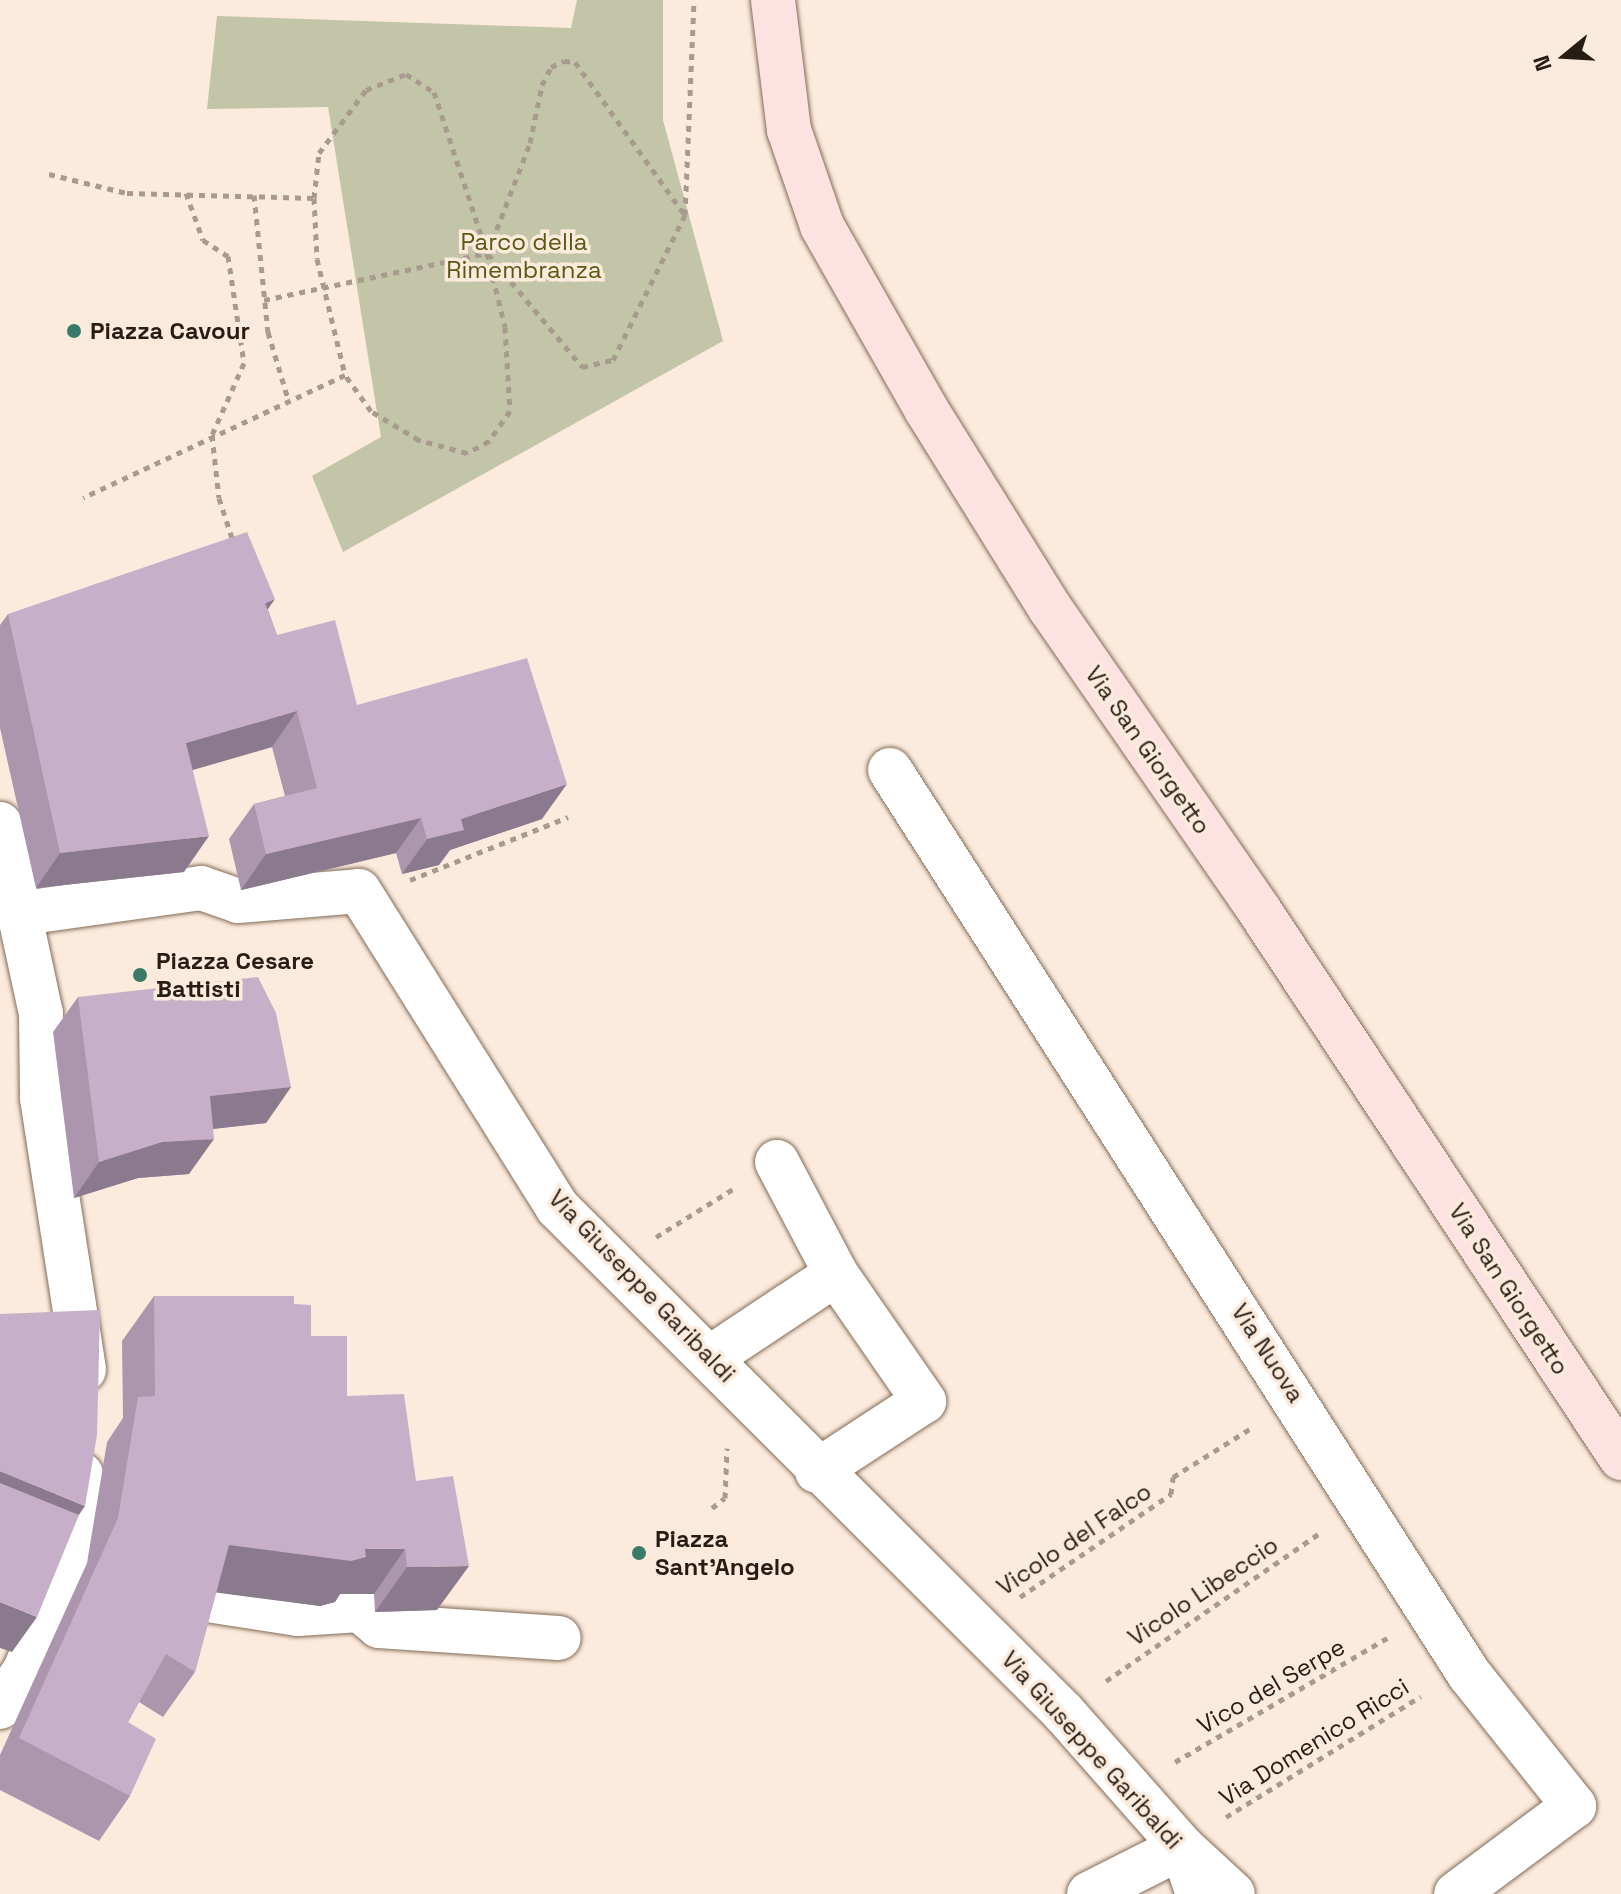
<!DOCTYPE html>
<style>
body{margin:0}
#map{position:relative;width:1621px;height:1894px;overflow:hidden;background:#fcebdd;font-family:"Space Grotesk",sans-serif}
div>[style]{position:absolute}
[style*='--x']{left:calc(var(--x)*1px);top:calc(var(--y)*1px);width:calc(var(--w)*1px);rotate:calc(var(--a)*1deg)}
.green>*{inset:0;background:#c3c5a8}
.path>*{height:5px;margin-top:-2.5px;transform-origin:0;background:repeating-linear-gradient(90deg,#a89a8e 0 6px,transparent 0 12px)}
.roads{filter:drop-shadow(0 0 2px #846c57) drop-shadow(0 0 2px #846c57)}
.street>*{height:44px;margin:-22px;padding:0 22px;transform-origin:22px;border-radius:22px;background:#fff}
.secondary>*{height:44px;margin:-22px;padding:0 22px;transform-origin:22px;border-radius:22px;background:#fce2e1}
.wall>*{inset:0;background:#ab96ad}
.shaded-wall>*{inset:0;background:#8b7a8d}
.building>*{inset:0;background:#c7afc9}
.dots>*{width:22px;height:22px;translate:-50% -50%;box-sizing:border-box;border:4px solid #fcebdd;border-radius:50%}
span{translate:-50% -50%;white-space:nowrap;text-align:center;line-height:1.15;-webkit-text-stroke:7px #fcebdd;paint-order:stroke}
.park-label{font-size:24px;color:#585913}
.poi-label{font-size:24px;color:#271d14;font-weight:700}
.left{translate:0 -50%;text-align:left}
.street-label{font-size:24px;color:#271d14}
.north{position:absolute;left:1525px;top:16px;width:80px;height:80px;-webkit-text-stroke:6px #fcebdd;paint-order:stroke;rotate:252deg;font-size:22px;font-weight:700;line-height:32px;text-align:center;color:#271d14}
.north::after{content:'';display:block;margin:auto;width:28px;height:36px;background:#271d14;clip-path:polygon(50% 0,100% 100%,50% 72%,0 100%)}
</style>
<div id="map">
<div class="green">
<i style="clip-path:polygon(577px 0,663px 0,663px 120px,723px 341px,343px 552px,312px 476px,381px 437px,328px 107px,207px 109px,217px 16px,571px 28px)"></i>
</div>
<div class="path">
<i style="--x:49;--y:174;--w:80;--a:13.7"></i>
<i style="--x:127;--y:193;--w:187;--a:1.5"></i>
<i style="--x:314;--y:198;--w:61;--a:87.2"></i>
<i style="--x:317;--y:259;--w:119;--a:76.4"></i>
<i style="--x:345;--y:375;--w:289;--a:154.9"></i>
<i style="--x:186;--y:193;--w:50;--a:70.1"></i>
<i style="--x:203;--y:240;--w:30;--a:33"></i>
<i style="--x:228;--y:256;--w:108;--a:81.5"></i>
<i style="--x:244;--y:363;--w:79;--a:114"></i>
<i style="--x:212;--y:435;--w:63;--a:83.7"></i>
<i style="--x:219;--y:498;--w:48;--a:71.9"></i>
<i style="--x:254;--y:195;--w:138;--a:84.2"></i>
<i style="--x:268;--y:332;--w:73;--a:73.3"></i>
<i style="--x:314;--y:198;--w:45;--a:-83.7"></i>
<i style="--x:319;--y:153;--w:79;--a:-53.3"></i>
<i style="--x:366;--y:90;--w:43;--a:-21.8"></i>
<i style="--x:406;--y:74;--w:33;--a:33"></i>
<i style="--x:434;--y:92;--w:169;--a:71.8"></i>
<i style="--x:487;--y:253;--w:76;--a:76.3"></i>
<i style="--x:505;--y:327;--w:84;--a:86.6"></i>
<i style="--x:510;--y:411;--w:37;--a:125"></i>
<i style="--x:489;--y:441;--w:25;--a:151"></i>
<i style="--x:467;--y:453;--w:50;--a:-164.8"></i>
<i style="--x:419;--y:440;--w:56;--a:-148.9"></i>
<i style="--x:371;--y:411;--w:44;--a:-125.8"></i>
<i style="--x:488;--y:252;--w:117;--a:-68.9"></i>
<i style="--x:530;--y:143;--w:59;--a:-78.3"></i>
<i style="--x:542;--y:85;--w:20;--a:-63"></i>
<i style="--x:551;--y:67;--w:14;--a:-25"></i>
<i style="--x:564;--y:61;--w:11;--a:5"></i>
<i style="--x:575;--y:62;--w:188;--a:54.3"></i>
<i style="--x:488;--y:254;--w:147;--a:50.2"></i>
<i style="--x:582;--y:367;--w:32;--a:-13"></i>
<i style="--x:613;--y:360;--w:162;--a:-63.6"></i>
<i style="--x:685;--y:215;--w:215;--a:-87.6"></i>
<i style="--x:264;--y:300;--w:228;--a:-11.9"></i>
<i style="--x:410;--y:880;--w:170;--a:-21.7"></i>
<i style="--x:656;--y:1237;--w:91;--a:-31.9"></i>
<i style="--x:712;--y:1508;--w:16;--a:-38"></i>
<i style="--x:725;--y:1498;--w:50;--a:-87.7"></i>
<i style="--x:1020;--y:1597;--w:183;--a:-34.3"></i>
<i style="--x:1171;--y:1494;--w:17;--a:-83"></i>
<i style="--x:1173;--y:1477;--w:94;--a:-32"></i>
<i style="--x:1106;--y:1681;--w:258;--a:-34.7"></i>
<i style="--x:1175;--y:1762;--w:246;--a:-30.3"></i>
<i style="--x:1226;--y:1817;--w:229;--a:-31.8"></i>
</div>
<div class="roads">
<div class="street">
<i style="--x:890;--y:770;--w:1074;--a:57.36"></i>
<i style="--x:1469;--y:1674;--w:169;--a:51.5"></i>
<i style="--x:1574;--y:1806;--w:147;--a:143.3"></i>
<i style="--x:0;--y:824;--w:194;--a:77.8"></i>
<i style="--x:41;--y:1014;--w:84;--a:89.3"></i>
<i style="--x:42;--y:1098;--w:275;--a:81.2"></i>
<i style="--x:23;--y:913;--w:180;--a:-8"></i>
<i style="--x:201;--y:888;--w:39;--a:19"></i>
<i style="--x:238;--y:901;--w:121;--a:-4.7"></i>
<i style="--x:359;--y:891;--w:373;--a:57.9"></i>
<i style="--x:557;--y:1207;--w:716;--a:44.94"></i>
<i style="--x:1064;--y:1713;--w:179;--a:48.6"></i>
<i style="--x:1182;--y:1847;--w:50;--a:71.2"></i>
<i style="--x:777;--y:1162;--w:127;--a:62.2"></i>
<i style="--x:836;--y:1274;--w:155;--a:55.3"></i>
<i style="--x:924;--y:1401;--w:128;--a:146.8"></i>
<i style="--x:711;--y:1357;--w:150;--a:-33.6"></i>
<i style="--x:195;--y:1598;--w:104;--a:8.8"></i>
<i style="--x:298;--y:1614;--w:62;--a:-3.7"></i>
<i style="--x:360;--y:1610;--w:25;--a:40"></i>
<i style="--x:379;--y:1626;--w:180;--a:3.8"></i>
<i style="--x:0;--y:1707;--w:45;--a:-56"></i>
<i style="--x:25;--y:1670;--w:109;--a:-67.9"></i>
<i style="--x:66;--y:1569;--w:96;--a:-81"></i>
<i style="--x:1089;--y:1894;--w:104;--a:-26.8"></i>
<i style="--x:1182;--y:1847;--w:69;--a:42.7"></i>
</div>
<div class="secondary">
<i style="--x:773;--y:0;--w:131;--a:83"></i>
<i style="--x:789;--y:130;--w:102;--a:71"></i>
<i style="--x:822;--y:226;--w:210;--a:60.4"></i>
<i style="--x:926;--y:409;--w:234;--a:58.1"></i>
<i style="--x:1050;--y:608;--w:367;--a:55.3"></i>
<i style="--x:1259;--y:910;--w:657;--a:56.55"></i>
</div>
</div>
<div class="wall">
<i style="clip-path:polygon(268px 610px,277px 635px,357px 705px,542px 819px,450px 850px,439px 865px,402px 874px,396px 853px,241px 890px,229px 839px,254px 804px,285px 796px,272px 747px,193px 770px,184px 872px,36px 888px,0 728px,0 625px,8px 614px)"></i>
<i style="clip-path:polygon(78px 997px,291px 1087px,266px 1123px,213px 1129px,189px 1174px,138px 1178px,74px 1198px,53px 1032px)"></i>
<i style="clip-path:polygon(154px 1296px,294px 1304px,311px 1336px,347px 1396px,416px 1481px,437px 1610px,375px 1612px,374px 1594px,340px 1594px,335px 1602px,320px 1606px,216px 1592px,195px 1672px,163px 1717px,139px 1702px,128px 1722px,130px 1796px,99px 1841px,0 1790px,0 1755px,87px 1563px,107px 1442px,123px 1418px,122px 1341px)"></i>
</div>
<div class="shaded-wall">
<i style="clip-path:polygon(275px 599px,250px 635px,265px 603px)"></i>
<i style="clip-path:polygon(297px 711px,272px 747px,161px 779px,186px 743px)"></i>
<i style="clip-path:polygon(567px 784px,542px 819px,450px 850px,439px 865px,402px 874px,427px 839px,461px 819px)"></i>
<i style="clip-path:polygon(421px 818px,396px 853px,241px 890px,266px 854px)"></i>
<i style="clip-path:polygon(209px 836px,184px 872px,36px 888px,60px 853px)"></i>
<i style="clip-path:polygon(291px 1087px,266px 1123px,185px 1132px,210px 1096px)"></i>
<i style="clip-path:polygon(214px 1139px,189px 1174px,138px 1178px,74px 1198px,99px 1162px,162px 1142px)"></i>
<i style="clip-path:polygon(0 1471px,85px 1506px,54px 1551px,0 1529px)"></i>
<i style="clip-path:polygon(229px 1545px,405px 1549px,374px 1594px,340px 1594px,335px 1602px,320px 1606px,197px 1590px)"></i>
<i style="clip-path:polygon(469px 1566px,437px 1610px,375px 1612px,407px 1567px)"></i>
<i style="clip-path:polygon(0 1602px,37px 1617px,12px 1652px,0 1648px)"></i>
</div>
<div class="building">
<i style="clip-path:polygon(247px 532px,275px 599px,265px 603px,277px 635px,335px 620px,357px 705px,527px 658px,567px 784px,461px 819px,464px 830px,427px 839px,421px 818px,266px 854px,254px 804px,317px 788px,297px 711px,186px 743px,209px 836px,60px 853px,8px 614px)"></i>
<i style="clip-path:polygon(258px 977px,276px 1013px,291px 1087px,210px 1096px,214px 1139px,162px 1142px,99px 1162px,78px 997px)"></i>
<i style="clip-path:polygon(154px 1296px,294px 1296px,294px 1304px,311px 1305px,311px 1336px,347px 1336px,347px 1396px,404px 1394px,416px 1481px,453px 1476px,469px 1566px,407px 1567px,405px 1549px,365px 1549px,366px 1557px,351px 1561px,229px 1545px,195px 1672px,166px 1654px,128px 1722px,156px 1739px,130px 1796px,19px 1738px,118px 1518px,138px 1397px,155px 1396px)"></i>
<i style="clip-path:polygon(100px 1310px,97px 1435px,85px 1506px,0 1471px,0 1314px)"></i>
<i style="clip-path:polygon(0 1483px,79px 1515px,37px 1617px,0 1602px)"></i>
</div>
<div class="dots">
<i style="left:74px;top:331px;background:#3a7a68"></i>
<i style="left:140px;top:975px;background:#3a7a68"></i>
<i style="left:639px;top:1553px;background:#3a7a68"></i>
</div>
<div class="park-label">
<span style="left:524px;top:256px">Parco della<br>Rimembranza</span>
</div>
<div class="poi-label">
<span class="left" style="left:90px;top:331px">Piazza Cavour</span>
<span class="left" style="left:156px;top:975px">Piazza Cesare<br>Battisti</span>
<span class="left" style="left:655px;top:1553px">Piazza<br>Sant'Angelo</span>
</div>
<div class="street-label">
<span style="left:1148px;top:750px;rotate:55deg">Via San Giorgetto</span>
<span style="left:642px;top:1286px;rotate:46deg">Via Giuseppe Garibaldi</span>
<span style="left:1509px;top:1289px;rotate:57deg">Via San Giorgetto</span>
<span style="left:1268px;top:1353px;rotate:57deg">Via Nuova</span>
<span style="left:1074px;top:1539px;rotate:-34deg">Vicolo del Falco</span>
<span style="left:1203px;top:1591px;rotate:-34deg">Vicolo Libeccio</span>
<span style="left:1271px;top:1686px;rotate:-30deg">Vico del Serpe</span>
<span style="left:1314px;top:1742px;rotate:-32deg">Via Domenico Ricci</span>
<span style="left:1092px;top:1750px;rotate:48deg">Via Giuseppe Garibaldi</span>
</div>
<div class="north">N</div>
</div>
